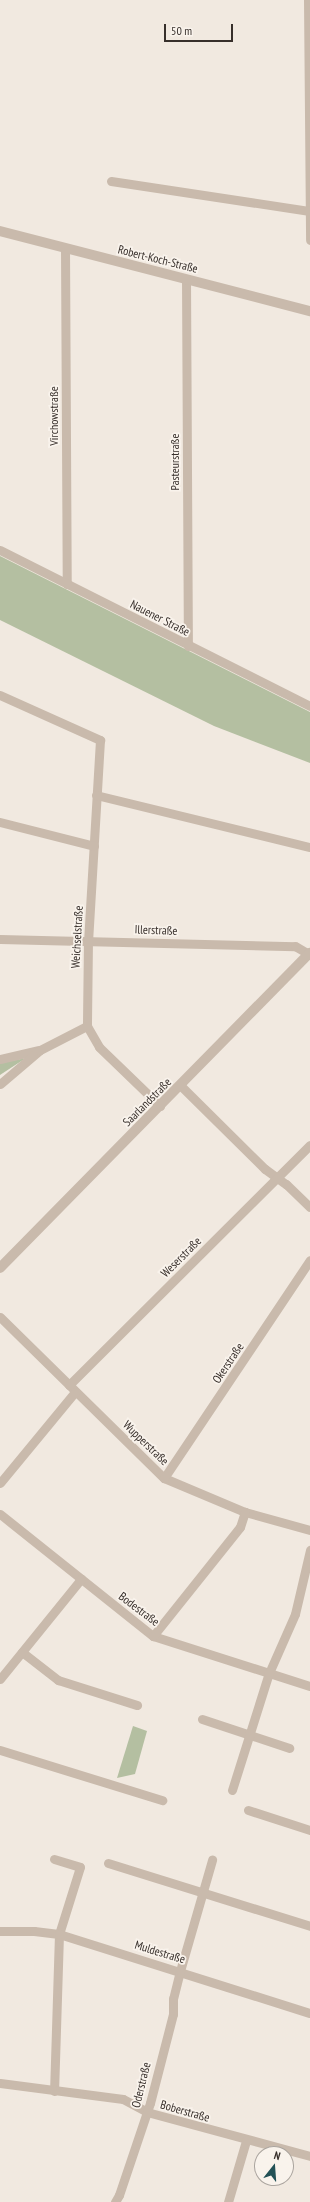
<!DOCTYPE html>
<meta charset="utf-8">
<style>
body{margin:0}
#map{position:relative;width:310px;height:2202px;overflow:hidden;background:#f1e9e0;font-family:"PT Sans Narrow",sans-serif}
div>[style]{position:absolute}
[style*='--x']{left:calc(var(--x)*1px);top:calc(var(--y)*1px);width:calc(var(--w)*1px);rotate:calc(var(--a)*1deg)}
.green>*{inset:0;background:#b4bfa1}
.minor>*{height:9px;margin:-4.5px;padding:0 4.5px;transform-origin:4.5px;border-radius:4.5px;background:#c9baac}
.tertiary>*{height:10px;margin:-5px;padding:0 5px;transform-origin:5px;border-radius:5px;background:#c9baac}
span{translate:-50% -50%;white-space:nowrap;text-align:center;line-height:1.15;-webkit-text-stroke:3.5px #f9f3ec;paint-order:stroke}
.street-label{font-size:12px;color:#372f2b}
.north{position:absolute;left:254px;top:2146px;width:40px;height:40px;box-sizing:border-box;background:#f9f3ec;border:1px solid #aba59f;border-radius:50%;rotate:17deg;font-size:11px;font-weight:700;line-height:16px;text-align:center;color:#372f2b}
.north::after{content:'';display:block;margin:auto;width:14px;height:18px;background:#235156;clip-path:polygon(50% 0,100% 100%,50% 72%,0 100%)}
.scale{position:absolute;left:164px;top:24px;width:69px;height:18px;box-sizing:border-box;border:2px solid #372f2b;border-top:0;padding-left:5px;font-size:12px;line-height:14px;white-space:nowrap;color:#372f2b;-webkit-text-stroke:3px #f9f3ec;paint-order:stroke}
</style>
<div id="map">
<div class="green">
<i style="clip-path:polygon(0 556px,310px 712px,310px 763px,214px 726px,0 620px)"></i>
<i style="clip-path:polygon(26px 1058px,0 1075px,0 1063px)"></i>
<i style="clip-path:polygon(133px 1726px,147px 1731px,135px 1774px,117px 1778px)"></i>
</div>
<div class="minor">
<i style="--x:308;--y:0;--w:240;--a:89.5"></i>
<i style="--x:111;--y:181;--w:201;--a:8.6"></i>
<i style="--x:65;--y:248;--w:336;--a:89.7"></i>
<i style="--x:186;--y:279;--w:367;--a:89.7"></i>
<i style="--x:0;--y:550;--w:347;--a:26.7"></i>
<i style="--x:0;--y:695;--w:110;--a:24.2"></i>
<i style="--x:100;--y:740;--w:200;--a:93.4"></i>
<i style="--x:88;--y:940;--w:86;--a:90.7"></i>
<i style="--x:87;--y:1026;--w:24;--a:60"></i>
<i style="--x:99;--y:1047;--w:85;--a:44"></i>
<i style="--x:96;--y:795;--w:220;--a:13.7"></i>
<i style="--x:0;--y:822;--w:97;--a:14.3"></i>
<i style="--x:0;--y:939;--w:295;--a:1.4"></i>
<i style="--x:295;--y:946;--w:16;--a:30"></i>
<i style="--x:0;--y:1059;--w:39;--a:-13"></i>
<i style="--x:0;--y:1084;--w:52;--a:-40.4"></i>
<i style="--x:40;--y:1050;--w:53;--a:-27.1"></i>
<i style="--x:181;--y:1086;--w:118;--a:44.7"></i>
<i style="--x:265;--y:1169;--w:26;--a:36"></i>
<i style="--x:286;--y:1184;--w:33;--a:44"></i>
<i style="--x:0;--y:1317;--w:230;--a:44.5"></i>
<i style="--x:164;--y:1478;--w:88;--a:22.8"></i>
<i style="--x:245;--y:1512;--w:67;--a:15.5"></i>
<i style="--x:69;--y:1385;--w:340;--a:-44.9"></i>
<i style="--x:164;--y:1478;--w:262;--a:-56.2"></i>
<i style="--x:0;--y:1483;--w:118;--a:-50.5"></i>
<i style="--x:0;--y:1514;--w:196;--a:38.6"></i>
<i style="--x:153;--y:1636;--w:165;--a:17.7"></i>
<i style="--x:153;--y:1636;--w:139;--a:-51.4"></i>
<i style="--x:240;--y:1527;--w:16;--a:-72"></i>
<i style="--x:22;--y:1652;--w:46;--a:37.9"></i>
<i style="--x:58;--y:1680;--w:83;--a:17.6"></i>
<i style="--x:0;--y:1679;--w:129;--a:-51"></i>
<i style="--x:202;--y:1719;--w:92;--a:18.4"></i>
<i style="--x:0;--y:1750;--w:170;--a:17.2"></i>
<i style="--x:232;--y:1790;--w:123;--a:-72.5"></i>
<i style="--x:269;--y:1673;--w:64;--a:-66.2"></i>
<i style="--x:295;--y:1614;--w:66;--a:-76.8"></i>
<i style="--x:248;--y:1810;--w:65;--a:17.9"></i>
<i style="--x:54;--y:1859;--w:27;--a:17"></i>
<i style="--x:80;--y:1867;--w:70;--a:107.4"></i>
<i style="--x:59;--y:1934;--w:157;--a:91.8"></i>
<i style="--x:108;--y:1863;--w:212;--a:17.3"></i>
<i style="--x:0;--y:1931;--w:34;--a:0"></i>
<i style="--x:34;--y:1931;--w:25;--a:7"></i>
<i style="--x:59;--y:1934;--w:263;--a:17.5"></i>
<i style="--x:0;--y:2083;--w:124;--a:7.4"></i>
<i style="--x:123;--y:2099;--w:27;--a:28"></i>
<i style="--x:147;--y:2112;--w:169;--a:15.1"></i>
<i style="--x:115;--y:2202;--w:8;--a:-60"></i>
<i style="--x:119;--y:2195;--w:97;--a:-71.4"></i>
<i style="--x:150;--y:2103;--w:92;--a:-75.5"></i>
<i style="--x:173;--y:2014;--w:15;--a:-90"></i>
<i style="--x:173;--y:1999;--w:29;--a:-76"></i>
<i style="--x:180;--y:1971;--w:116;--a:-73.9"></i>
<i style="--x:228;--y:2202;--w:64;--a:-73.6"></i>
</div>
<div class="tertiary">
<i style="--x:0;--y:231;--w:320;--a:14.5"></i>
<i style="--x:0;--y:1268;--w:442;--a:-45.5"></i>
</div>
<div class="street-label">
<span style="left:158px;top:259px;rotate:14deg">Robert-Koch-Straße</span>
<span style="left:54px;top:416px;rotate:-90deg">Virchowstraße</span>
<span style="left:175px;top:462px;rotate:-90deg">Pasteurstraße</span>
<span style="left:160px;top:618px;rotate:27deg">Nauener Straße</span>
<span style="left:156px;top:930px;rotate:2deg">Illerstraße</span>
<span style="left:77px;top:937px;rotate:-87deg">Weichselstraße</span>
<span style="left:147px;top:1102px;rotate:-45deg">Saarlandstraße</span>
<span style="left:181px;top:1257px;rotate:-45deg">Weserstraße</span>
<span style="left:228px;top:1363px;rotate:-56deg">Okerstraße</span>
<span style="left:146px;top:1443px;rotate:44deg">Wupperstraße</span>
<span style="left:139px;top:1609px;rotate:37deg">Bodestraße</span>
<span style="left:160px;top:1952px;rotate:17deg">Muldestraße</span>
<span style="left:141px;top:2085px;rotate:-76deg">Oderstraße</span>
<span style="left:185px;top:2111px;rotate:16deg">Boberstraße</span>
</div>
<div class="north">N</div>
<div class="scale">50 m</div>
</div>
